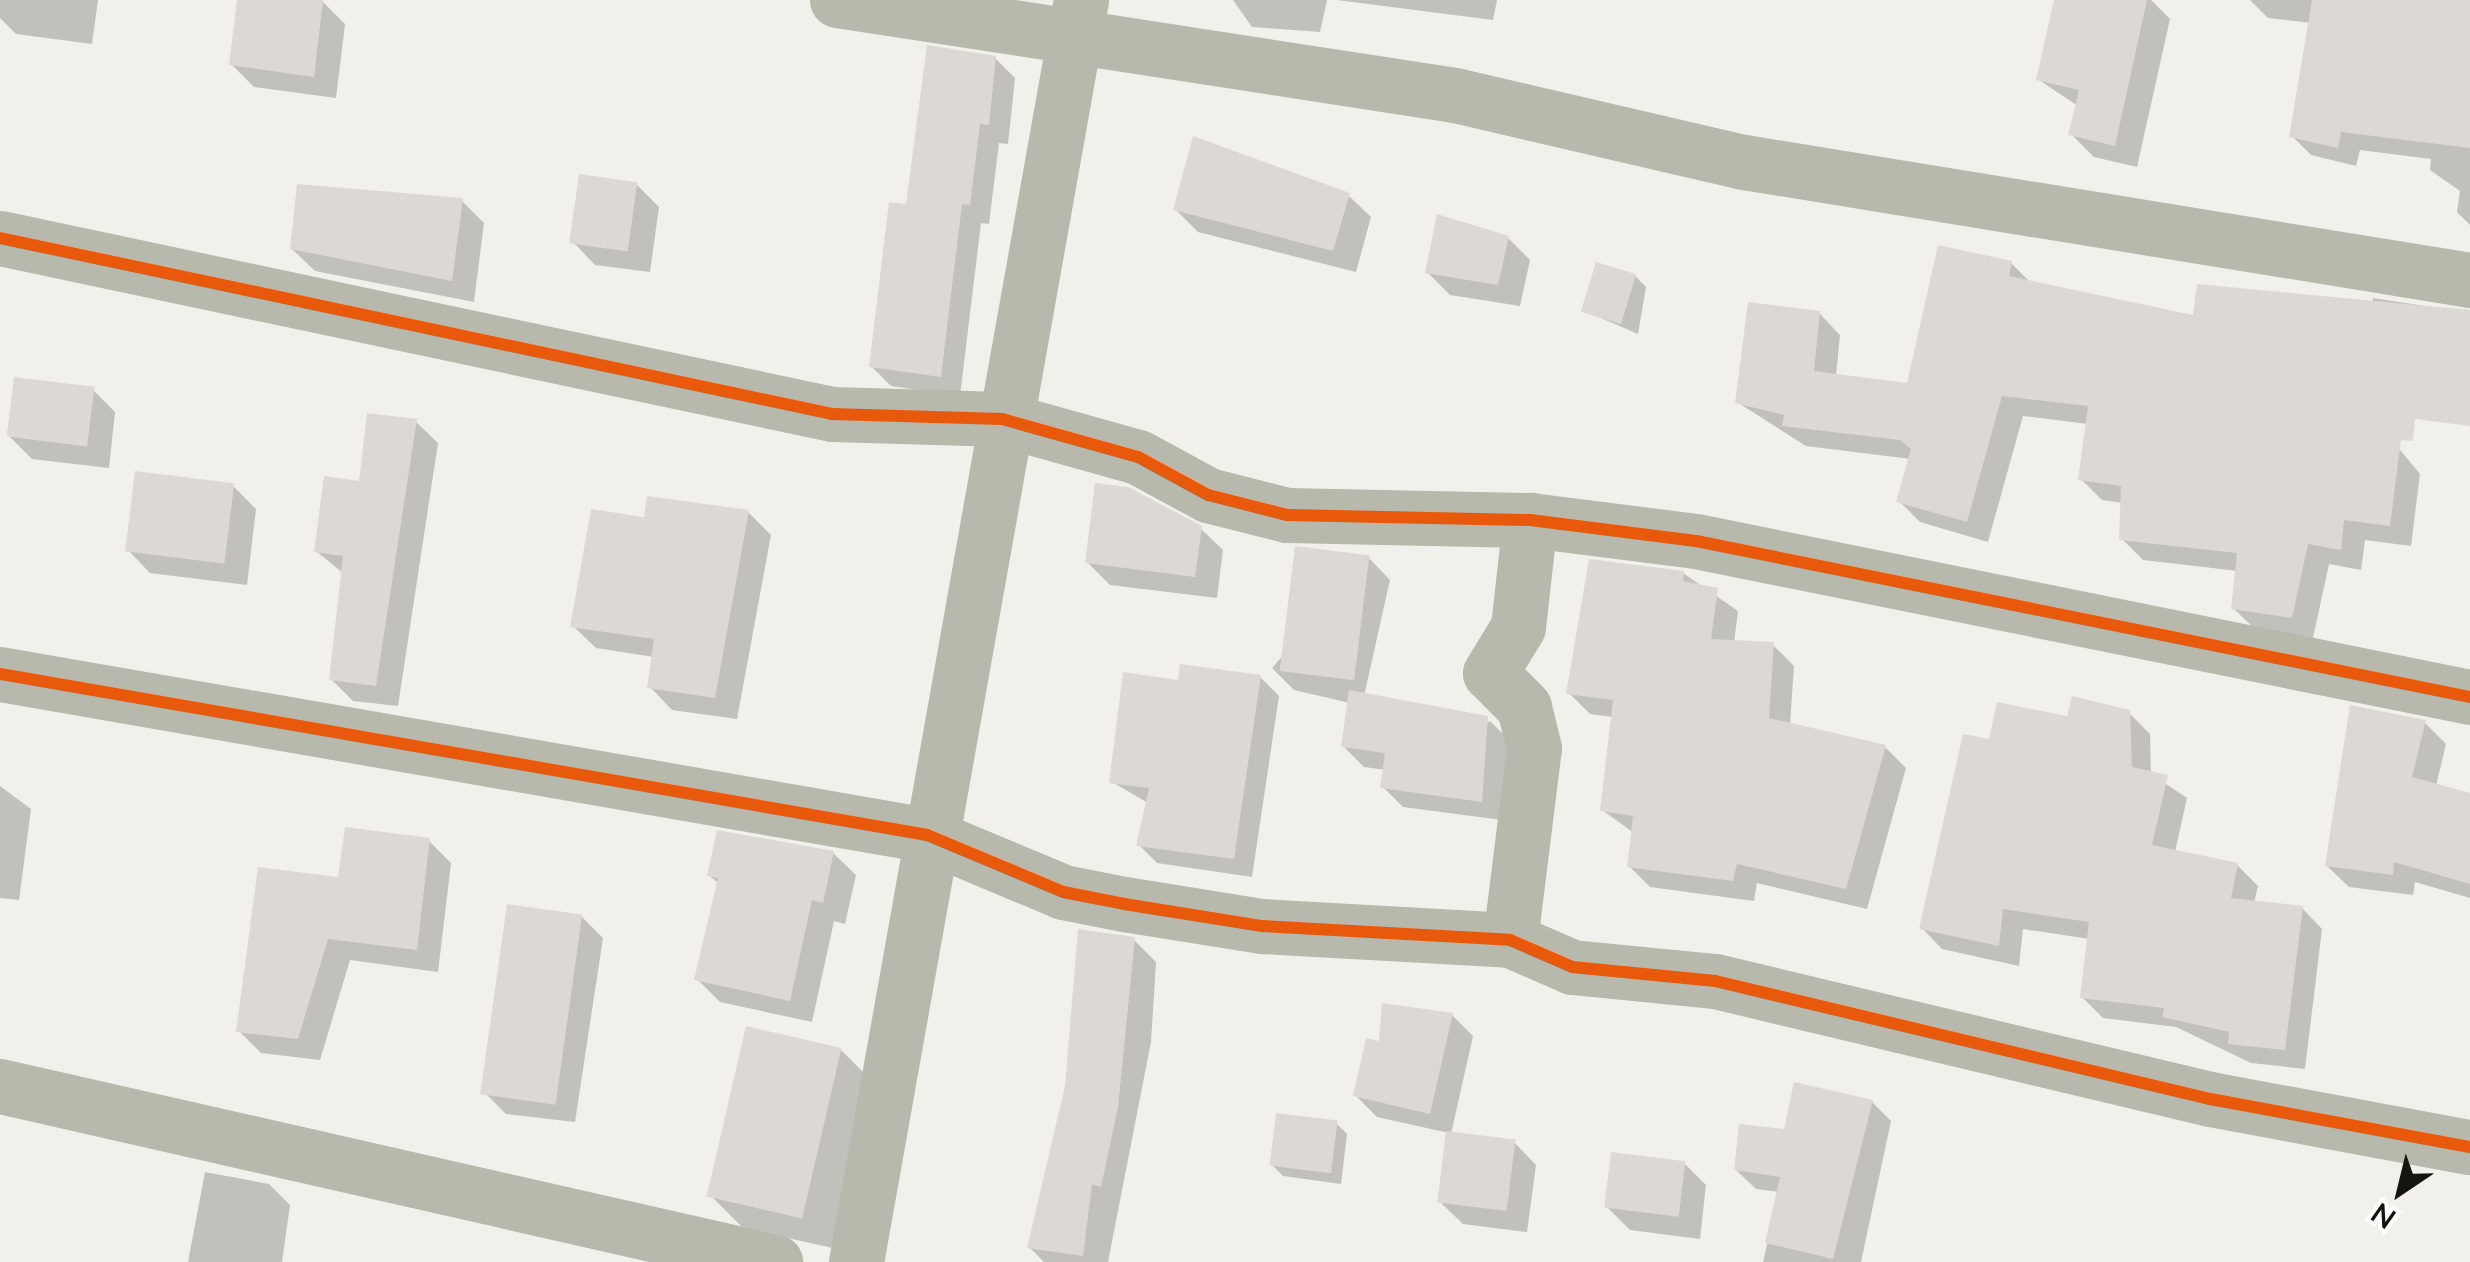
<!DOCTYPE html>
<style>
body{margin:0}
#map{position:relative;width:2470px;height:1262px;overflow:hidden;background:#f2f0ea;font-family:Lato,sans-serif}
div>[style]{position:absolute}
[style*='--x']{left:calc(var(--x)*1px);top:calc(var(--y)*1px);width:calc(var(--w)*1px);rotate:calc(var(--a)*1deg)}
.shadow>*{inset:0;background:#0003}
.building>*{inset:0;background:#dcd9d4;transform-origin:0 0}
.minor>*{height:55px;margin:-27.5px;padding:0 27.5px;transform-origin:27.5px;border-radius:27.5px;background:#b7b9ad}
.cycleway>*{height:12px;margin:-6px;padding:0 6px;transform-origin:6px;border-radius:6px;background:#e8590c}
span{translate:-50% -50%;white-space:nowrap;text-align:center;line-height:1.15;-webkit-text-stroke:10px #fff;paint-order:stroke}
.north{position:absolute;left:2350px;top:1142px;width:100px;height:100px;-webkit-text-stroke:8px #fff;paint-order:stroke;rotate:215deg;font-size:28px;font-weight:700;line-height:40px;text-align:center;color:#151510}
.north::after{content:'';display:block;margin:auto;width:35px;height:45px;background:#151510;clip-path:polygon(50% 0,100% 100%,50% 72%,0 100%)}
</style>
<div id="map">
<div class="shadow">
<i style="clip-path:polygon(0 0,98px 0,92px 44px,16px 34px,0 18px)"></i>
<i style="clip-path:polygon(239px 0,322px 1px,345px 24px,336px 98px,254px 87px,232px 65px)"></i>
<i style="clip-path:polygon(1233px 0,1327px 0,1320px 32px,1252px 27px)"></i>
<i style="clip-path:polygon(1337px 0,1497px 0,1493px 20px)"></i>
<i style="clip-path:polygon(2057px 0,2151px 0,2170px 19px,2137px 167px,2094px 157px,2071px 134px,2078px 106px,2039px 80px)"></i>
<i style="clip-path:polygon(2250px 0,2470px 0,2470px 225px,2457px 212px,2460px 191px,2430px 170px,2431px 159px,2360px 150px,2356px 166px,2311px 155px,2292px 136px,2312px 23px,2268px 18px)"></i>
<i style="clip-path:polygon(995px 58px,1015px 78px,1008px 144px,999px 143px,989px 224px,981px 223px,960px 396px,891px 386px,871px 366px,908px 207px)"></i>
<i style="clip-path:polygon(636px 184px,659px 207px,650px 272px,595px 265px,573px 242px)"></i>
<i style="clip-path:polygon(1348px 195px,1371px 217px,1356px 272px,1198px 232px,1175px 209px)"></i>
<i style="clip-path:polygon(461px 200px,484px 223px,474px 302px,315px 271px,292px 249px)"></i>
<i style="clip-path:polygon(1508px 238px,1530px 260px,1520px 306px,1450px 295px,1427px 272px)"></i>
<i style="clip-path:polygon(2011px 263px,2031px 283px,2195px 318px,2372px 308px,2373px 298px,2470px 313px,2470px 415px,2360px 402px,2420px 474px,2411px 546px,2365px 540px,2361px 570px,2329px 564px,2313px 638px,2255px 629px,2233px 608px,2238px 571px,2143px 560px,2122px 539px,2123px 503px,2102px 500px,2081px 479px,2088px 424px,2023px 416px,1988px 542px,1920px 522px,1899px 501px,1911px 459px,1806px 446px,1737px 402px,1819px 313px,1840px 335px,1836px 376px,1909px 386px)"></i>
<i style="clip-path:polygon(1635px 276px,1646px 287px,1638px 334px,1585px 311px)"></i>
<i style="clip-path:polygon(93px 390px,115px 412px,109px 468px,32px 459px,9px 436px)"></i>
<i style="clip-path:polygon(416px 422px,438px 443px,398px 706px,353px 701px,331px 679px,344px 574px,316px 551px)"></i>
<i style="clip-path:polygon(233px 486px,256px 509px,247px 585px,150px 573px,128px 550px)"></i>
<i style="clip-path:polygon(748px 512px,771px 535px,737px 719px,672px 710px,650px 687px,654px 657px,596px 648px,573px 626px,646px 520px)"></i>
<i style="clip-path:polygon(1200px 528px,1223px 550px,1217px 598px,1110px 585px,1087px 562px)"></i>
<i style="clip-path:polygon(1368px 557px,1390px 580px,1364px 696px,1491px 722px,1511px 742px,1502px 820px,1403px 807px,1383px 787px,1386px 770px,1364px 767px,1344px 747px,1350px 703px,1294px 690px,1272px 668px)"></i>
<i style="clip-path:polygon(1683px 573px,1738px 611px,1734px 643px,1773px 645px,1794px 666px,1790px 725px,1885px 747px,1906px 768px,1867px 909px,1757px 883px,1754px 901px,1650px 887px,1629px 866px,1634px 833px,1602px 810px,1613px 717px,1590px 714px,1569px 693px)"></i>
<i style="clip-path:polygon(1260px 677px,1279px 696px,1252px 877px,1157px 863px,1139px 845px,1148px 803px,1112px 782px,1180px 682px)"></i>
<i style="clip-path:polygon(2129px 713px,2150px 734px,2151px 774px,2187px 798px,2175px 852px,2237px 865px,2258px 886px,2254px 903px,2302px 908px,2322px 929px,2305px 1069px,2251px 1063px,2176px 1027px,2103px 1018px,2082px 997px,2090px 939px,2023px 929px,2019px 966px,1942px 949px,1922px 928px,1991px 742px)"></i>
<i style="clip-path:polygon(2424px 722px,2446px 744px,2436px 786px,2470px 795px,2470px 898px,2415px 882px,2413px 895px,2349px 887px,2327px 866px)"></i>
<i style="clip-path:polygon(0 786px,31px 809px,19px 900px,0 898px)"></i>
<i style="clip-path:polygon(429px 841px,451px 863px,438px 972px,350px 960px,320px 1060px,261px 1053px,239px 1031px,340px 880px)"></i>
<i style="clip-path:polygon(833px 853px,856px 875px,845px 924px,834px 921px,812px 1022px,720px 1002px,697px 979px,719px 884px,709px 875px)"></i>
<i style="clip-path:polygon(581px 916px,603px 938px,575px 1122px,506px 1114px,485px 1093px)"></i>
<i style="clip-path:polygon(1134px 940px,1156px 962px,1151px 1042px,1108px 1262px,1044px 1262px,1029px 1247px)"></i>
<i style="clip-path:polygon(1452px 1015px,1473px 1036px,1451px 1134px,1514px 1142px,1536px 1165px,1527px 1232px,1463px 1224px,1440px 1202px,1449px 1133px,1377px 1117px,1356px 1096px,1381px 1044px)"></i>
<i style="clip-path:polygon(841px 1050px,873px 1082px,837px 1249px,743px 1228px,711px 1196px)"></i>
<i style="clip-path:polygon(1872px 1102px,1891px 1121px,1861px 1262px,1763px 1262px,1779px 1192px,1756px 1189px,1736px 1170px,1786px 1132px)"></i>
<i style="clip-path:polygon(1336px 1123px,1347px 1134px,1341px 1184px,1283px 1176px,1272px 1165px)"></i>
<i style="clip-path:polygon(1684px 1163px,1706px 1185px,1700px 1239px,1630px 1230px,1607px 1207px)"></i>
<i style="clip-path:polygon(205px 1172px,269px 1184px,290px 1205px,282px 1262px,188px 1262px)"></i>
</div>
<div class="building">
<i style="clip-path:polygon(237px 0,323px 0,314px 77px,229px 65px)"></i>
<i style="clip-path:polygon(2054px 0,2147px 0,2115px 146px,2068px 135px,2079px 90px,2036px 80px)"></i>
<i style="clip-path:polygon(2312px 0,2470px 0,2470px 148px,2341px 132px,2338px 148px,2289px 137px)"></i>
<i style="clip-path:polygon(927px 45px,996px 56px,989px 125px,980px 124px,970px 205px,962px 204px,941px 377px,869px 367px,889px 202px,906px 204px)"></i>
<i style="clip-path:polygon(1193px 136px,1350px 193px,1333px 251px,1173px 210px)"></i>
<i style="left:579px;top:174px;width:59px;height:70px;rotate:8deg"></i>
<i style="clip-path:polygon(297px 184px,463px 198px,452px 281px,290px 249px)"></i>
<i style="clip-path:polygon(1437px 214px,1509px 236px,1498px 285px,1425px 273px)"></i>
<i style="clip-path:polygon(1938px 245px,2012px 261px,2009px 276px,2193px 315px,2197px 284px,2470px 310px,2470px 426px,2415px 419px,2413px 441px,2401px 440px,2390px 526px,2344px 520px,2341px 550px,2308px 544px,2292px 618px,2231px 609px,2237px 553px,2119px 540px,2121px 486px,2078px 480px,2088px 406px,2002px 396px,1967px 522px,1896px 502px,1911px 449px,1900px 440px,1782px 426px,1784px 415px,1735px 403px,1748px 302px,1820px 311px,1814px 371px,1907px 383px)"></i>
<i style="left:1596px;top:262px;width:42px;height:52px;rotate:17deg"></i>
<i style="left:14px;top:377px;width:81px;height:60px;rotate:7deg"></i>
<i style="clip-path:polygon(367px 413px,417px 419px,376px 686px,329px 680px,343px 556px,314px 552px,324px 476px,359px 481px)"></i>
<i style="left:135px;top:471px;width:100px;height:81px;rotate:7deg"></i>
<i style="clip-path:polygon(1095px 483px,1128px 487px,1202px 526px,1195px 577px,1085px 563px)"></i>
<i style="clip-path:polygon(647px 496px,749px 510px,715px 698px,647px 688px,654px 639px,570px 627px,591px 509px,644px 517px)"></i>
<i style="left:1295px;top:546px;width:75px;height:126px;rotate:7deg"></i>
<i style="clip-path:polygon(1589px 559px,1684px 571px,1683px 581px,1718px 588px,1711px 639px,1774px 642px,1769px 718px,1886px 745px,1846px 889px,1737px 864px,1733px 881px,1627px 867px,1633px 816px,1600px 811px,1613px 700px,1566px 694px)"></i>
<i style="clip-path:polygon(1180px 664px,1261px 675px,1234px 859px,1136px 846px,1149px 788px,1109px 783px,1123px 672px,1178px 680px)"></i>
<i style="clip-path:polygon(1349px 690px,1488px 716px,1482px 802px,1380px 788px,1385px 753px,1341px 747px)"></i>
<i style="clip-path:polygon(2072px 696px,2130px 710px,2132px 767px,2168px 775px,2152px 845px,2238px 863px,2231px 898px,2303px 906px,2285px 1050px,2228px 1044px,2229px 1032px,2162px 1017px,2164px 1008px,2080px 998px,2089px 922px,2003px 909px,1999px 946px,1919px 929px,1963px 734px,1989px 739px,1997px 702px,2067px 716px)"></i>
<i style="clip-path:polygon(2350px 705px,2426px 720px,2412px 777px,2470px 793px,2470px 884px,2394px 862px,2393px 875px,2325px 866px)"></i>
<i style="clip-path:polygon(345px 827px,430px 838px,417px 950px,328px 939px,298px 1039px,236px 1032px,258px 867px,338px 877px)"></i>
<i style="clip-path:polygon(717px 830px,834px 851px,823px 903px,812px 900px,790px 1001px,694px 980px,718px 878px,707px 876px)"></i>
<i style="left:507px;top:904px;width:76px;height:192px;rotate:8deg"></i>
<i style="clip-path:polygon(1078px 929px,1135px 937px,1118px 1107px,1101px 1187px,1092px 1184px,1083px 1256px,1027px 1248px,1065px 1086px)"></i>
<i style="clip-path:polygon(1382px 1003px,1453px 1013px,1430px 1114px,1353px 1096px,1366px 1038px,1379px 1041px)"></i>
<i style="left:746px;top:1026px;width:98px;height:175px;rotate:13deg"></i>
<i style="clip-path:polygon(1794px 1082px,1873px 1100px,1833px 1259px,1765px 1243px,1780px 1177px,1734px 1170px,1739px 1124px,1784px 1129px)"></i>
<i style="left:1276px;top:1113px;width:62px;height:53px;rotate:7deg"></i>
<i style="left:1446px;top:1131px;width:70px;height:72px;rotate:7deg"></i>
<i style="left:1611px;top:1152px;width:75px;height:56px;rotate:7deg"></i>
</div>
<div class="minor">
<i style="--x:837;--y:0;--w:625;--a:8.74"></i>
<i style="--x:1455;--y:95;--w:297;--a:13.1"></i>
<i style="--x:1744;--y:162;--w:736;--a:9.23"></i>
<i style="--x:0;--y:238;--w:850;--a:11.94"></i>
<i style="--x:832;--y:414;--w:170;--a:1.7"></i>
<i style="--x:1002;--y:419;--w:141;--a:15.6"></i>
<i style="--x:1138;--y:457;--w:80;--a:28.5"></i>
<i style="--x:1208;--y:495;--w:81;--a:14.2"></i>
<i style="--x:1287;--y:515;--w:243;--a:1.2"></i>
<i style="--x:1530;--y:520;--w:167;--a:7.2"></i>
<i style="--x:1696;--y:541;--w:790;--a:11.4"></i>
<i style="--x:0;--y:674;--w:941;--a:9.85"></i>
<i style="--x:927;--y:835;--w:147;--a:22.7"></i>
<i style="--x:1063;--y:892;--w:62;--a:11.1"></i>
<i style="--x:1124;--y:904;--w:140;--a:9.1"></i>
<i style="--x:1262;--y:926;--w:248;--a:3.2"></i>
<i style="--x:1510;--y:940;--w:68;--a:23.5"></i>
<i style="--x:1572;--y:967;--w:144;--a:5.6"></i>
<i style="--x:1715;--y:981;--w:509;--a:13.41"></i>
<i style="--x:2210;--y:1099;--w:264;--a:10.5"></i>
<i style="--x:1510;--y:940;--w:193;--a:-82.9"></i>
<i style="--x:1534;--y:748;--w:42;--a:-103.7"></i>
<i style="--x:1524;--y:707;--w:48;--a:-135"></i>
<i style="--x:1490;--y:673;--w:54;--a:-58.7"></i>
<i style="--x:1518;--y:627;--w:108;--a:-83.6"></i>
<i style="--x:0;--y:1086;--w:795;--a:12.79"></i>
<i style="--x:856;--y:1262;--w:1282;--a:-79.89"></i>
</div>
<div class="cycleway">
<i style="--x:0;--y:238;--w:850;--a:11.94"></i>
<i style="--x:832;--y:414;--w:170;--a:1.7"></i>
<i style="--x:1002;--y:419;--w:141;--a:15.6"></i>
<i style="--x:1138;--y:457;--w:80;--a:28.5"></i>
<i style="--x:1208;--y:495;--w:81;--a:14.2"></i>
<i style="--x:1287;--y:515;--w:243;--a:1.2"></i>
<i style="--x:1530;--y:520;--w:167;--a:7.2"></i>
<i style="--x:1696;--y:541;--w:790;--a:11.4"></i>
<i style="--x:0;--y:674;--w:941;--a:9.85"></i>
<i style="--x:927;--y:835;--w:147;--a:22.7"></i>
<i style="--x:1063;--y:892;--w:62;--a:11.1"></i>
<i style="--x:1124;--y:904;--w:140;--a:9.1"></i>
<i style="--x:1262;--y:926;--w:248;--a:3.2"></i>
<i style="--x:1510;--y:940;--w:68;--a:23.5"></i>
<i style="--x:1572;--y:967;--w:144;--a:5.6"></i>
<i style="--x:1715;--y:981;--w:509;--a:13.41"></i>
<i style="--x:2210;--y:1099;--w:264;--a:10.5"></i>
</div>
<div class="north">N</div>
</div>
